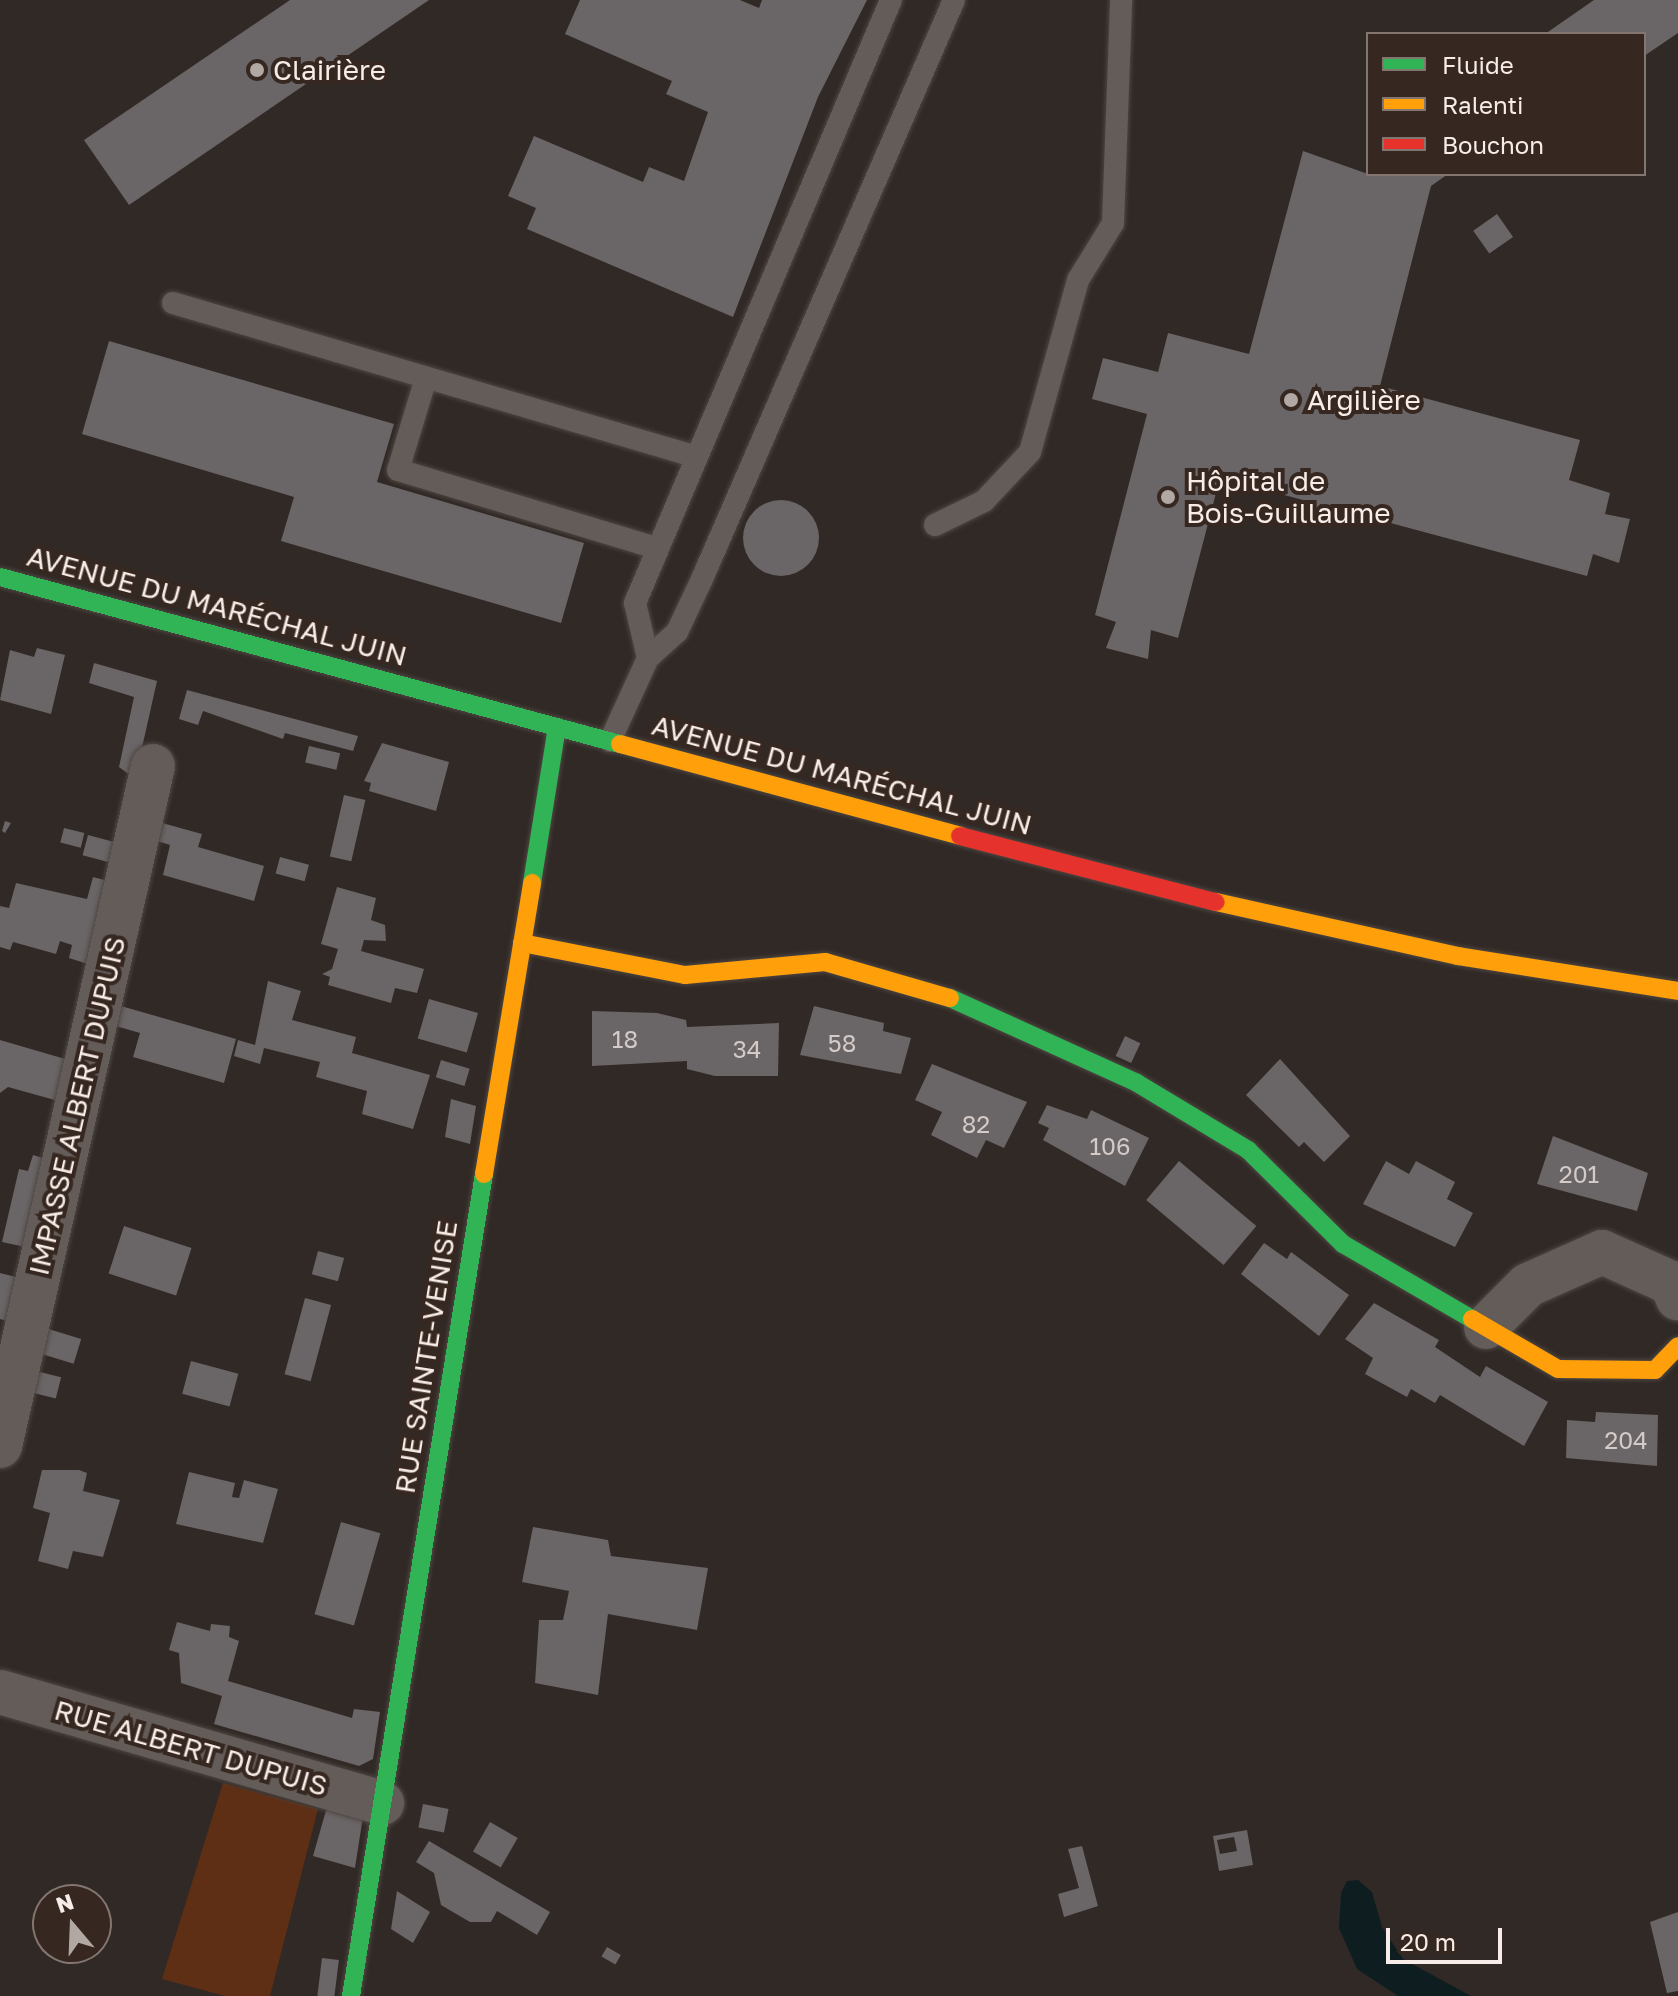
<!DOCTYPE html>
<meta charset="utf-8">
<style>
body{margin:0}
#map{position:relative;width:1678px;height:1996px;overflow:hidden;background:#312925;font-family:"Golos Text",sans-serif}
div>[style]{position:absolute}
[style*='--x']{left:calc(var(--x)*1px);top:calc(var(--y)*1px);width:calc(var(--w)*1px);rotate:calc(var(--a)*1deg)}
.green>*{inset:0;background:#5e2f15}
.water>*{inset:0;background:#0e1d20}
.building>*{inset:0;background:#6a6566;transform-origin:0 0}
.round{border-radius:50%}
.roads{filter:drop-shadow(0 0 2px #4d4642) drop-shadow(0 0 2px #4d4642)}
.lane>*{height:22px;margin:-11px;padding:0 11px;transform-origin:11px;border-radius:11px;background:#635c59}
.street>*{height:44px;margin:-22px;padding:0 22px;transform-origin:22px;border-radius:22px;background:#635c59}
.fast>*{height:18px;margin:-9px;padding:0 9px;transform-origin:9px;border-radius:9px;background:#30b455}
.slow>*{height:18px;margin:-9px;padding:0 9px;transform-origin:9px;border-radius:9px;background:#ff9f0a}
.jam>*{height:18px;margin:-9px;padding:0 9px;transform-origin:9px;border-radius:9px;background:#e5322d}
.dots>*{width:22px;height:22px;translate:-50% -50%;box-sizing:border-box;border:4px solid #362720;border-radius:50%}
span{translate:-50% -50%;white-space:nowrap;text-align:center;line-height:1.15;-webkit-text-stroke:8px #362720;paint-order:stroke}
.number-label{font-size:24px;color:#d4cac7}
.number-label span{-webkit-text-stroke-width:0}
.poi-label{font-size:28px;color:#f7ece7}
.left{translate:0 -50%;text-align:left}
.street-label{font-size:28px;color:#f7ece7}
.legend{position:absolute;left:1366px;top:32px;width:280px;height:144px;box-sizing:border-box;background:#362720;border:2px solid #837670;margin:0;padding:10px 14px;list-style:none;font-size:24px;color:#f7ece7}
.legend li{display:flex;align-items:center;gap:16px;height:40px}
.legend b{width:40px;border:2px solid #837670}
.north{position:absolute;left:32px;top:1884px;width:80px;height:80px;box-sizing:border-box;background:#362720;border:2px solid #837670;border-radius:50%;rotate:341deg;font-size:22px;font-weight:700;line-height:32px;text-align:center;color:#f7ece7}
.north::after{content:'';display:block;margin:auto;width:28px;height:36px;background:#b2a8a3;clip-path:polygon(50% 0,100% 100%,50% 72%,0 100%)}
.scale{position:absolute;left:1386px;top:1928px;width:116px;height:36px;box-sizing:border-box;border:4px solid #f7ece7;border-top:0;padding-left:10px;font-size:24px;line-height:28px;white-space:nowrap;color:#f7ece7;-webkit-text-stroke:6px #362720;paint-order:stroke}
</style>
<div id="map">
<div class="green">
<i style="clip-path:polygon(223px 1783px,318px 1809px,270px 1996px,225px 1996px,162px 1979px)"></i>
</div>
<div class="water">
<i style="clip-path:polygon(1358px 1880px,1372px 1892px,1382px 1927px,1403px 1959px,1471px 1996px,1398px 1996px,1357px 1969px,1339px 1928px,1341px 1893px,1347px 1881px)"></i>
</div>
<div class="building">
<i style="clip-path:polygon(290px 0,429px 0,129px 205px,84px 140px)"></i>
<i style="clip-path:polygon(580px 0,740px 0,759px 8px,762px 0,867px 0,818px 97px,733px 317px,527px 229px,536px 208px,508px 196px,534px 136px,643px 182px,649px 167px,684px 181px,708px 112px,666px 94px,672px 81px,565px 34px)"></i>
<i style="clip-path:polygon(1594px 0,1678px 0,1678px 33px,1644px 56px,1644px 34px,1545px 34px)"></i>
<i style="clip-path:polygon(1303px 151px,1368px 174px,1448px 174px,1431px 186px,1380px 386px,1580px 440px,1569px 480px,1610px 493px,1605px 514px,1630px 519px,1619px 563px,1593px 554px,1587px 576px,1320px 504px,1316px 519px,1301px 514px,1303px 500px,1220px 478px,1178px 638px,1151px 630px,1148px 659px,1106px 648px,1116px 622px,1095px 615px,1147px 414px,1092px 399px,1103px 358px,1158px 372px,1168px 333px,1249px 354px)"></i>
<i style="left:1497px;top:214px;width:28px;height:29px;rotate:55deg"></i>
<i style="clip-path:polygon(109px 341px,394px 424px,377px 482px,584px 543px,561px 623px,281px 541px,294px 497px,82px 434px)"></i>
<i class="round" style="left:743px;top:500px;width:76px;height:76px"></i>
<i style="clip-path:polygon(37px 648px,65px 655px,51px 714px,0 700px,10px 650px,34px 657px)"></i>
<i style="clip-path:polygon(94px 663px,157px 681px,135px 779px,119px 767px,134px 697px,89px 683px)"></i>
<i style="clip-path:polygon(187px 690px,358px 736px,353px 751px,285px 733px,283px 739px,203px 711px,198px 725px,179px 719px)"></i>
<i style="clip-path:polygon(382px 743px,449px 762px,436px 811px,369px 791px,371px 783px,364px 781px)"></i>
<i style="left:309px;top:746px;width:32px;height:17px;rotate:13deg"></i>
<i style="left:344px;top:795px;width:22px;height:63px;rotate:13deg"></i>
<i style="clip-path:polygon(5px 821px,11px 823px,5px 833px,2px 831px)"></i>
<i style="clip-path:polygon(155px 821px,202px 834px,198px 847px,264px 866px,254px 901px,163px 875px,170px 845px,151px 839px)"></i>
<i style="left:64px;top:828px;width:21px;height:15px;rotate:14deg"></i>
<i style="left:88px;top:835px;width:34px;height:21px;rotate:15deg"></i>
<i style="left:280px;top:857px;width:30px;height:17px;rotate:15deg"></i>
<i style="clip-path:polygon(93px 877px,112px 882px,94px 966px,69px 958px,72px 945px,60px 941px,56px 954px,13px 942px,10px 950px,0 947px,0 906px,9px 908px,16px 883px,87px 899px)"></i>
<i style="clip-path:polygon(337px 887px,376px 898px,371px 920px,385px 925px,386px 941px,364px 940px,361px 951px,424px 969px,417px 993px,395px 988px,391px 1003px,328px 985px,330px 977px,322px 974px,332px 969px,338px 949px,321px 944px)"></i>
<i style="clip-path:polygon(268px 981px,301px 991px,292px 1020px,356px 1037px,352px 1053px,430px 1075px,413px 1129px,362px 1114px,367px 1091px,316px 1077px,320px 1062px,264px 1048px,260px 1064px,234px 1056px,238px 1040px,255px 1045px)"></i>
<i style="left:429px;top:999px;width:51px;height:41px;rotate:16deg"></i>
<i style="clip-path:polygon(114px 1004px,236px 1039px,224px 1083px,133px 1057px,140px 1033px,109px 1024px)"></i>
<i style="clip-path:polygon(814px 1006px,884px 1023px,883px 1031px,911px 1038px,901px 1074px,800px 1055px)"></i>
<i style="clip-path:polygon(592px 1011px,657px 1013px,686px 1020px,687px 1027px,779px 1023px,778px 1076px,715px 1076px,687px 1069px,687px 1061px,592px 1066px)"></i>
<i style="left:1125px;top:1036px;width:17px;height:22px;rotate:25deg"></i>
<i style="clip-path:polygon(0 1040px,72px 1061px,62px 1102px,8px 1087px,0 1093px)"></i>
<i style="clip-path:polygon(1280px 1059px,1350px 1136px,1324px 1162px,1304px 1142px,1299px 1147px,1246px 1095px)"></i>
<i style="left:441px;top:1060px;width:30px;height:18px;rotate:17deg"></i>
<i style="clip-path:polygon(932px 1064px,1027px 1102px,1004px 1148px,986px 1140px,977px 1158px,931px 1135px,942px 1112px,915px 1100px)"></i>
<i style="clip-path:polygon(451px 1099px,476px 1106px,470px 1144px,445px 1137px)"></i>
<i style="clip-path:polygon(1047px 1105px,1087px 1119px,1091px 1110px,1149px 1138px,1125px 1186px,1043px 1140px,1049px 1128px,1038px 1123px)"></i>
<i style="clip-path:polygon(1553px 1136px,1648px 1173px,1637px 1211px,1537px 1184px)"></i>
<i style="clip-path:polygon(33px 1155px,49px 1160px,30px 1248px,2px 1242px,19px 1169px,28px 1171px)"></i>
<i style="left:1179px;top:1161px;width:101px;height:51px;rotate:40deg"></i>
<i style="clip-path:polygon(1386px 1161px,1409px 1174px,1416px 1161px,1455px 1182px,1447px 1199px,1473px 1213px,1455px 1247px,1363px 1204px)"></i>
<i style="left:124px;top:1226px;width:71px;height:50px;rotate:18deg"></i>
<i style="clip-path:polygon(1264px 1243px,1287px 1259px,1291px 1252px,1349px 1295px,1319px 1336px,1241px 1274px)"></i>
<i style="left:318px;top:1251px;width:27px;height:24px;rotate:15deg"></i>
<i style="clip-path:polygon(0 1273px,24px 1279px,13px 1323px,0 1319px)"></i>
<i style="left:305px;top:1298px;width:27px;height:79px;rotate:15deg"></i>
<i style="clip-path:polygon(1374px 1303px,1439px 1340px,1435px 1347px,1480px 1377px,1486px 1366px,1548px 1402px,1524px 1446px,1440px 1395px,1435px 1403px,1411px 1389px,1407px 1397px,1365px 1374px,1373px 1358px,1345px 1339px)"></i>
<i style="left:42px;top:1327px;width:41px;height:26px;rotate:17deg"></i>
<i style="left:191px;top:1361px;width:49px;height:34px;rotate:15deg"></i>
<i style="left:32px;top:1370px;width:30px;height:22px;rotate:14deg"></i>
<i style="clip-path:polygon(1596px 1412px,1658px 1415px,1657px 1466px,1566px 1458px,1567px 1420px,1595px 1422px)"></i>
<i style="clip-path:polygon(42px 1470px,79px 1470px,87px 1473px,83px 1491px,120px 1500px,103px 1557px,73px 1551px,68px 1569px,38px 1561px,50px 1513px,33px 1508px)"></i>
<i style="clip-path:polygon(189px 1472px,235px 1483px,232px 1497px,239px 1498px,244px 1480px,278px 1489px,263px 1543px,176px 1524px)"></i>
<i style="left:341px;top:1522px;width:41px;height:96px;rotate:16deg"></i>
<i style="clip-path:polygon(533px 1527px,608px 1540px,611px 1556px,708px 1568px,697px 1630px,608px 1614px,598px 1695px,535px 1683px,539px 1620px,563px 1620px,569px 1591px,522px 1582px)"></i>
<i style="clip-path:polygon(177px 1622px,210px 1631px,211px 1624px,230px 1626px,229px 1637px,239px 1641px,228px 1681px,352px 1718px,354px 1709px,380px 1712px,373px 1759px,359px 1766px,214px 1724px,222px 1696px,181px 1683px,179px 1653px,169px 1650px)"></i>
<i style="clip-path:polygon(329px 1800px,364px 1810px,355px 1868px,313px 1856px)"></i>
<i style="left:423px;top:1804px;width:26px;height:24px;rotate:11deg"></i>
<i style="left:490px;top:1822px;width:32px;height:34px;rotate:30deg"></i>
<i style="clip-path:polygon(evenodd,1247px 1830px,1253px 1865px,1219px 1871px,1213px 1836px,1247px 1830px,1234px 1837px,1237px 1851px,1220px 1854px,1217px 1840px,1234px 1837px)"></i>
<i style="clip-path:polygon(429px 1841px,550px 1912px,537px 1935px,497px 1911px,491px 1922px,470px 1922px,441px 1905px,434px 1873px,416px 1862px)"></i>
<i style="clip-path:polygon(1082px 1846px,1098px 1906px,1064px 1917px,1058px 1894px,1079px 1888px,1068px 1849px)"></i>
<i style="clip-path:polygon(397px 1891px,430px 1912px,413px 1943px,391px 1929px)"></i>
<i style="clip-path:polygon(1678px 1912px,1678px 1991px,1667px 1993px,1650px 1922px)"></i>
<i style="left:607px;top:1947px;width:16px;height:11px;rotate:30deg"></i>
<i style="left:322px;top:1958px;width:17px;height:38px;rotate:7deg"></i>
</div>
<div class="roads">
<div class="lane">
<i style="--x:173;--y:303;--w:546;--a:16.38"></i>
<i style="--x:426;--y:378;--w:96;--a:106.9"></i>
<i style="--x:398;--y:470;--w:270;--a:16.8"></i>
<i style="--x:935;--y:525;--w:55;--a:-26.1"></i>
<i style="--x:984;--y:501;--w:67;--a:-46.8"></i>
<i style="--x:1030;--y:452;--w:179;--a:-74.4"></i>
<i style="--x:1078;--y:280;--w:67;--a:-58.4"></i>
<i style="--x:1113;--y:223;--w:223;--a:-87.9"></i>
<i style="--x:648;--y:658;--w:57;--a:-103.3"></i>
<i style="--x:635;--y:603;--w:655;--a:-67"></i>
<i style="--x:610;--y:741;--w:91;--a:-65.4"></i>
<i style="--x:648;--y:658;--w:39;--a:-42"></i>
<i style="--x:677;--y:632;--w:59;--a:-64.7"></i>
<i style="--x:702;--y:579;--w:631;--a:-66.48"></i>
</div>
<div class="street">
<i style="--x:1486;--y:1327;--w:59;--a:-45"></i>
<i style="--x:1528;--y:1285;--w:81;--a:-24"></i>
<i style="--x:1602;--y:1252;--w:76;--a:24.2"></i>
<i style="--x:1671;--y:1283;--w:17;--a:66"></i>
<i style="--x:0;--y:1446;--w:697;--a:-77.32"></i>
<i style="--x:0;--y:1692;--w:398;--a:16.2"></i>
</div>
<div class="fast">
<i style="--x:0;--y:577;--w:642;--a:15.08"></i>
<i style="--x:532;--y:883;--w:158;--a:-80.9"></i>
<i style="--x:950;--y:998;--w:205;--a:24.4"></i>
<i style="--x:1137;--y:1083;--w:130;--a:31.1"></i>
<i style="--x:1248;--y:1150;--w:134;--a:44.7"></i>
<i style="--x:1343;--y:1244;--w:149;--a:30.2"></i>
<i style="--x:351;--y:1996;--w:833;--a:-80.81"></i>
</div>
<div class="slow">
<i style="--x:620;--y:744;--w:352;--a:15.1"></i>
<i style="--x:1216;--y:902;--w:248;--a:12.6"></i>
<i style="--x:1458;--y:956;--w:223;--a:9"></i>
<i style="--x:522;--y:943;--w:166;--a:11.1"></i>
<i style="--x:685;--y:975;--w:141;--a:-5.3"></i>
<i style="--x:825;--y:962;--w:130;--a:16.1"></i>
<i style="--x:484;--y:1174;--w:295;--a:-80.6"></i>
<i style="--x:1472;--y:1319;--w:99;--a:30.2"></i>
<i style="--x:1558;--y:1369;--w:97;--a:0.6"></i>
<i style="--x:1655;--y:1370;--w:33;--a:-46"></i>
</div>
<div class="jam">
<i style="--x:960;--y:836;--w:264;--a:14.5"></i>
</div>
</div>
<div class="dots">
<i style="left:257px;top:70px;background:#b2a8a3"></i>
<i style="left:1291px;top:400px;background:#b2a8a3"></i>
<i style="left:1168px;top:497px;background:#b2a8a3"></i>
</div>
<div class="number-label">
<span style="left:625px;top:1039px">18</span>
<span style="left:842px;top:1043px">58</span>
<span style="left:747px;top:1049px">34</span>
<span style="left:976px;top:1124px">82</span>
<span style="left:1110px;top:1146px">106</span>
<span style="left:1579px;top:1174px">201</span>
<span style="left:1626px;top:1440px">204</span>
</div>
<div class="poi-label">
<span class="left" style="left:273px;top:70px">Clairière</span>
<span class="left" style="left:1307px;top:400px">Argilière</span>
<span class="left" style="left:1186px;top:497px">Hôpital de<br>Bois-Guillaume</span>
</div>
<div class="street-label">
<span style="left:217px;top:606px;rotate:15deg">AVENUE DU MARÉCHAL JUIN</span>
<span style="left:842px;top:775px;rotate:15deg">AVENUE DU MARÉCHAL JUIN</span>
<span style="left:77px;top:1106px;rotate:-77deg">IMPASSE ALBERT DUPUIS</span>
<span style="left:426px;top:1357px;rotate:-81deg">RUE SAINTE-VENISE</span>
<span style="left:191px;top:1748px;rotate:16deg">RUE ALBERT DUPUIS</span>
</div>
<ul class="legend">
<li><b style="height:10px;background:#30b455"></b>Fluide</li>
<li><b style="height:10px;background:#ff9f0a"></b>Ralenti</li>
<li><b style="height:10px;background:#e5322d"></b>Bouchon</li>
</ul>
<div class="north">N</div>
<div class="scale">20 m</div>
</div>
